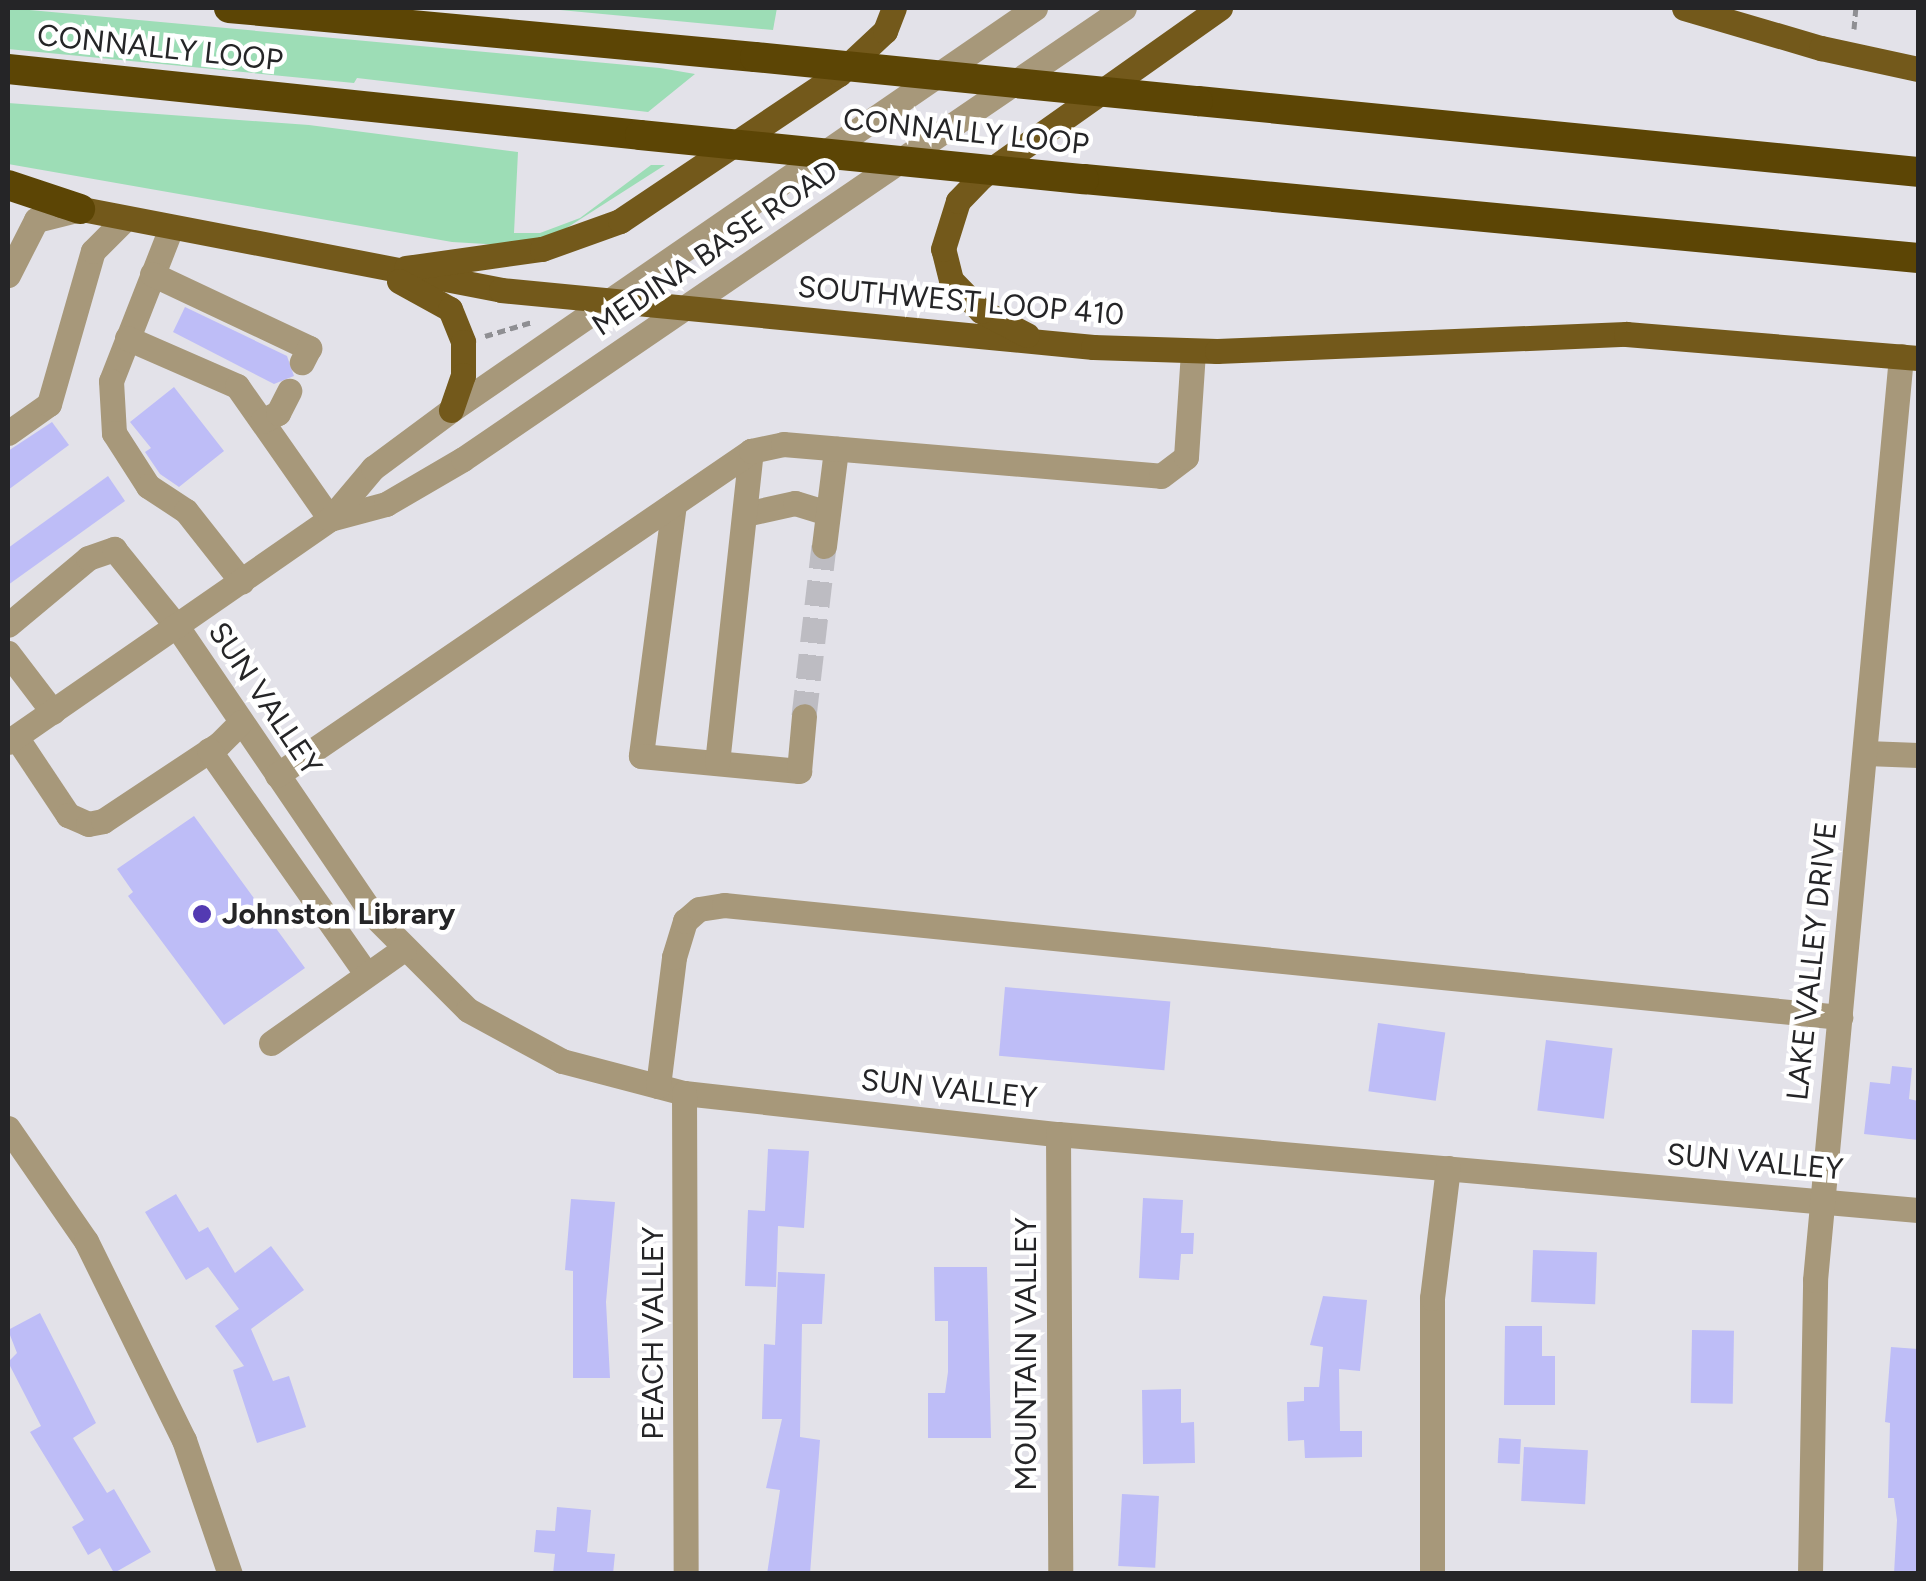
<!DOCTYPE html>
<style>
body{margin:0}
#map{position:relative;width:1926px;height:1581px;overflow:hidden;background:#e3e2e9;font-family:Figtree,sans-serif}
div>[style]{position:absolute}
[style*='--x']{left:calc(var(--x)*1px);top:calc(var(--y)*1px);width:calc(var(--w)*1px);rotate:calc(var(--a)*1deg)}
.green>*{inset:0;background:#9dddb6}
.building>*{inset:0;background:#bebdf7;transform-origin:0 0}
.minor-tunnel>*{height:25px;margin-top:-12.5px;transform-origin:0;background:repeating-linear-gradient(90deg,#bdbcc2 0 25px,transparent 0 37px)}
.path>*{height:5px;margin-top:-2.5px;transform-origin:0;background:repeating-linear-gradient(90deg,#8f8f93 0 8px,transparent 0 13px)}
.minor>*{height:25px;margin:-12.5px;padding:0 12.5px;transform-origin:12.5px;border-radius:12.5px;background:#a7987a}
.major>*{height:25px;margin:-12.5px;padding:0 12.5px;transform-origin:12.5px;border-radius:12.5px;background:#73591b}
.highway>*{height:30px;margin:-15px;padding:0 15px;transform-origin:15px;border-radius:15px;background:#5c4505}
.highway-bridge>*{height:30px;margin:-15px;padding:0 15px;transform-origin:15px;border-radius:15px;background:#5c4505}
.dots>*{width:28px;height:28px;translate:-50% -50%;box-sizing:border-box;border:5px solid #fff;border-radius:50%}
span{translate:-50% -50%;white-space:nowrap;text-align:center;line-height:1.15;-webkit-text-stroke:9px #fff;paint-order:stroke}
.street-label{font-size:30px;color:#252527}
.poi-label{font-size:30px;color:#252527;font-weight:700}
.left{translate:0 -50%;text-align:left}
.frame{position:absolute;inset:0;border:10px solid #252527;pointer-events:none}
</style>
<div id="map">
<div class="green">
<i style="clip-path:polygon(8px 8px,660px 68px,695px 74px,648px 112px,357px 78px,354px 83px,8px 49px)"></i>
<i style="clip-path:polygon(539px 8px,777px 8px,773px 30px)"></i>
<i style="clip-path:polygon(8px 103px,309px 125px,518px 152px,514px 233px,540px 233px,580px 218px,651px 165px,665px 165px,554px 236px,503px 245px,452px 242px,8px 164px)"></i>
</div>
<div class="building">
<i style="clip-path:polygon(185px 307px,287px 356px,294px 376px,274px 384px,173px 332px)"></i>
<i style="clip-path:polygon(174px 387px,224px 451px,179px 487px,160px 474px,145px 452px,151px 448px,130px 422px)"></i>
<i style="clip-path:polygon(52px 422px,69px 445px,8px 490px,8px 451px)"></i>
<i style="clip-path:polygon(108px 476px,125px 501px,8px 585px,8px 548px)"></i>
<i style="clip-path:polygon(194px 816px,305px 968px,224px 1025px,128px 896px,133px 892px,117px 869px)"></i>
<i style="left:1005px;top:987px;width:166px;height:69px;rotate:5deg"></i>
<i style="left:1378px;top:1023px;width:68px;height:69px;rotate:8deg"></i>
<i style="left:1546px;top:1040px;width:67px;height:71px;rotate:7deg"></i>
<i style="clip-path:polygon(1892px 1066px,1912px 1068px,1909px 1099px,1918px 1101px,1918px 1140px,1864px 1134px,1870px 1082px,1890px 1084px)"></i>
<i style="clip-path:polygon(768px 1149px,809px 1151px,804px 1228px,778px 1226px,776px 1287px,745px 1286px,748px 1210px,765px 1211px)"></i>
<i style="clip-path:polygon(176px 1194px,199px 1232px,208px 1227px,235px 1273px,271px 1246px,304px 1290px,251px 1329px,273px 1381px,289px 1376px,306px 1427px,257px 1443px,233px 1370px,244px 1366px,215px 1326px,239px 1309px,208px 1267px,186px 1280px,145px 1212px)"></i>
<i style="clip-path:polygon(1143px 1198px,1183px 1200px,1181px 1233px,1194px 1233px,1193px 1254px,1181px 1254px,1179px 1280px,1139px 1278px)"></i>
<i style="clip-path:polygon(571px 1199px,615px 1202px,606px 1302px,610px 1378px,573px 1378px,573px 1271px,565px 1270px)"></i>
<i style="left:1533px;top:1250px;width:64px;height:52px;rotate:2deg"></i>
<i style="clip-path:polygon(934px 1267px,987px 1267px,991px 1438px,928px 1438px,928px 1393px,945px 1393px,948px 1372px,948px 1321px,935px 1321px)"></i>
<i style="clip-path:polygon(778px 1272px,825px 1274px,822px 1324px,802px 1324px,800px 1437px,820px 1440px,810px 1574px,767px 1574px,780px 1490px,766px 1488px,782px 1419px,762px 1419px,764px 1344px,775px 1345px)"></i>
<i style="clip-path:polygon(1323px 1296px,1367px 1300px,1360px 1371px,1339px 1369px,1340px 1431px,1362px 1431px,1362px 1457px,1305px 1458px,1304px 1440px,1288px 1441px,1287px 1402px,1304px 1401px,1304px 1387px,1319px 1387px,1323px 1347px,1310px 1345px)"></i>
<i style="clip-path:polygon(40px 1313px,96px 1423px,73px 1438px,107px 1493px,114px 1489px,151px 1552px,114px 1573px,100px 1548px,88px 1555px,72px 1527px,84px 1520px,30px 1432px,41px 1426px,8px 1362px,17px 1353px,8px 1330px)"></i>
<i style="clip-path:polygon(1505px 1326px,1542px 1326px,1542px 1356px,1555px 1356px,1555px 1405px,1504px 1405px)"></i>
<i style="left:1692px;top:1330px;width:42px;height:73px;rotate:1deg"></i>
<i style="clip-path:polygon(1891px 1347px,1918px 1349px,1918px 1574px,1894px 1574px,1897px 1520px,1894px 1498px,1888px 1498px,1890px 1423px,1885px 1422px)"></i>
<i style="clip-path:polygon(1181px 1389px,1181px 1423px,1194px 1422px,1195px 1463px,1143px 1464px,1142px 1390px)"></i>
<i style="left:1499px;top:1438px;width:22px;height:25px;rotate:3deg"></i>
<i style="left:1524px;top:1447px;width:64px;height:54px;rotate:3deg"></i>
<i style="left:1122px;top:1494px;width:37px;height:72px;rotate:3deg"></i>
<i style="clip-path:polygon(557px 1507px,591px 1510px,587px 1552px,615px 1554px,613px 1574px,553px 1574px,555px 1554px,534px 1552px,536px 1530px,555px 1531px)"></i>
</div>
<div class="minor-tunnel">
<i style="--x:804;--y:716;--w:171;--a:-83.3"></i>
</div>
<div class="path">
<i style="--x:1854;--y:29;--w:21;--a:-85"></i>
<i style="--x:485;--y:336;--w:49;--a:-16.6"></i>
</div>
<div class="minor">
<i style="--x:171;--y:228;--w:164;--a:111.4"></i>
<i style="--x:111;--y:381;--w:52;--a:86.7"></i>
<i style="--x:114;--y:433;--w:63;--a:57.3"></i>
<i style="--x:148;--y:486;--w:45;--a:33.3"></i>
<i style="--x:186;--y:511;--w:90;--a:51.7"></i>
<i style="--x:152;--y:274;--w:174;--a:25.2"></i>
<i style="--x:309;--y:348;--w:16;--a:117"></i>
<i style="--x:8;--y:275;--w:62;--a:-63"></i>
<i style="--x:36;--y:220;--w:41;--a:-14"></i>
<i style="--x:127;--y:338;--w:120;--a:23.6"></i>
<i style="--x:237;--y:386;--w:162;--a:55"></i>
<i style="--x:262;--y:421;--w:18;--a:-27"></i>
<i style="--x:278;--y:413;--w:25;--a:-63"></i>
<i style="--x:8;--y:433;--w:50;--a:-35.3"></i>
<i style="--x:49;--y:404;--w:159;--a:-74"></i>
<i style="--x:93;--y:251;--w:45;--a:-45"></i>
<i style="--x:674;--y:504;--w:254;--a:97.5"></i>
<i style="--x:641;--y:756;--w:159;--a:5.4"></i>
<i style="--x:799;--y:771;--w:55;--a:-84.8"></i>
<i style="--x:745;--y:514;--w:51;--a:-12.4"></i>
<i style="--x:795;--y:503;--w:34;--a:17"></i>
<i style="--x:330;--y:519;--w:58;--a:-15"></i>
<i style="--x:386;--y:504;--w:89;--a:-30.3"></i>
<i style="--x:463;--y:459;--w:800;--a:-34.31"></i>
<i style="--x:824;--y:546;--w:98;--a:-82.9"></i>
<i style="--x:8;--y:625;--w:104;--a:-39.9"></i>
<i style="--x:88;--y:558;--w:28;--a:-19"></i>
<i style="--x:114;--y:549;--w:102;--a:51"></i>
<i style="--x:178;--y:628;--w:347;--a:55.8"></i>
<i style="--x:373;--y:915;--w:134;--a:45"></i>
<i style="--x:468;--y:1010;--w:107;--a:28.5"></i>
<i style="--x:562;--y:1061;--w:126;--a:14.7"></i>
<i style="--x:684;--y:1093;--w:376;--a:6.3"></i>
<i style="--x:1058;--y:1134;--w:863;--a:5.05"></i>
<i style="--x:8;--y:653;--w:74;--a:52.7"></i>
<i style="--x:16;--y:737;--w:94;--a:56.3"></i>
<i style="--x:68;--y:815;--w:22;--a:24"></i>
<i style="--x:88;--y:824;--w:15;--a:-11"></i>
<i style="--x:103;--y:821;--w:139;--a:-33.6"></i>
<i style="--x:219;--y:744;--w:31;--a:-45"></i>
<i style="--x:8;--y:742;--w:392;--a:-34.7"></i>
<i style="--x:330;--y:519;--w:67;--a:-49.9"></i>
<i style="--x:373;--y:468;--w:97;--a:-36.6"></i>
<i style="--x:451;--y:410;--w:709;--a:-34.54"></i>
<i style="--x:209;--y:750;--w:273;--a:54.9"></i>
<i style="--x:1866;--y:753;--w:52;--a:2.2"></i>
<i style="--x:717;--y:763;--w:314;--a:-83.8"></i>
<i style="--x:277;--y:775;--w:574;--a:-34.35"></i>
<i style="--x:751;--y:451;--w:33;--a:-12"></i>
<i style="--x:783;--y:444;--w:379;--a:4.8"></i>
<i style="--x:1161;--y:476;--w:31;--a:-37"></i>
<i style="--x:1186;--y:457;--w:106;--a:-86.2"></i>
<i style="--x:271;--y:1043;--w:163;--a:-35.3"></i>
<i style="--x:658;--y:1086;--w:130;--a:-82.9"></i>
<i style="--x:674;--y:957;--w:38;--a:-73"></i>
<i style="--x:685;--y:921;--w:18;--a:-41"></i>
<i style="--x:699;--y:909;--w:25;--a:-9"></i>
<i style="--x:724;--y:905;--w:1122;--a:5.73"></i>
<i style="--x:684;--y:1093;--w:481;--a:89.8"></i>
<i style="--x:8;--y:1128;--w:137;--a:55.4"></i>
<i style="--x:86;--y:1241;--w:222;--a:63.8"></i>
<i style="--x:184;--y:1440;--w:142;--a:71.1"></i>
<i style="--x:1058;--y:1134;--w:440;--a:89.7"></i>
<i style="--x:1432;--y:1574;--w:276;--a:-90"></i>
<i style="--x:1432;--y:1298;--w:131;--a:-83"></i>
<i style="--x:1810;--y:1574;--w:294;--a:-89"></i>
<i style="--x:1815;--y:1280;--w:928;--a:-84.68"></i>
</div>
<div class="major">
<i style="--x:1684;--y:8;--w:143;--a:16.3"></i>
<i style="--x:1821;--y:48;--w:99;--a:12.2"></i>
<i style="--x:61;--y:205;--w:448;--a:10.9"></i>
<i style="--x:501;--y:290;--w:595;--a:5.5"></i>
<i style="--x:1093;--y:347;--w:124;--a:1.8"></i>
<i style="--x:1217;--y:351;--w:409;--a:-2.4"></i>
<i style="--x:1626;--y:334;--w:293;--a:4.7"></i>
<i style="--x:406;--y:268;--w:137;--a:-8"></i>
<i style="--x:542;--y:249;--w:83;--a:-19.7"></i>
<i style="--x:620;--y:221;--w:264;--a:-33.9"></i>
<i style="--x:839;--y:74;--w:63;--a:-43.1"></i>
<i style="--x:885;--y:31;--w:25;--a:-69"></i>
<i style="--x:399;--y:281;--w:58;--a:28.8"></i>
<i style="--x:450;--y:309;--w:35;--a:68"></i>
<i style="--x:463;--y:342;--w:33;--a:90"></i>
<i style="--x:463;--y:375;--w:37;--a:109"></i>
<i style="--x:1027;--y:335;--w:52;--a:-152.4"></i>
<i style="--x:981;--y:311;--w:43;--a:-134.1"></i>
<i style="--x:951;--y:280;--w:32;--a:-104"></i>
<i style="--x:943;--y:249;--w:50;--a:-72.6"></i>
<i style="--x:958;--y:201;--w:33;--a:-46"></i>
<i style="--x:981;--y:177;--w:293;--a:-35.3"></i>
</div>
<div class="highway">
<i style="--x:229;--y:8;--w:528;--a:5.32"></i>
<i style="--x:8;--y:69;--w:635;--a:5.96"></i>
<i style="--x:1198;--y:101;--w:723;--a:5.63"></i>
<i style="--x:1084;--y:179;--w:838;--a:5.41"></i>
<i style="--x:8;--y:185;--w:76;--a:18.4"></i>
</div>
<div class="highway-bridge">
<i style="--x:755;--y:57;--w:445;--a:5.7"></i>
<i style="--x:640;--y:135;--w:446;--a:5.7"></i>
</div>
<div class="dots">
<i style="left:202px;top:914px;background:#533ab2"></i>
</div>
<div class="street-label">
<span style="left:160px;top:48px;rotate:6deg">CONNALLY LOOP</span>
<span style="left:966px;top:132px;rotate:6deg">CONNALLY LOOP</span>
<span style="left:715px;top:248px;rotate:-34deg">MEDINA BASE ROAD</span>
<span style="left:961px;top:301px;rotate:5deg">SOUTHWEST LOOP 410</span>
<span style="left:265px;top:699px;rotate:56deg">SUN VALLEY</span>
<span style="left:1812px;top:961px;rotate:-84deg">LAKE VALLEY DRIVE</span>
<span style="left:949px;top:1089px;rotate:6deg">SUN VALLEY</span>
<span style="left:1755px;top:1162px;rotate:5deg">SUN VALLEY</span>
<span style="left:653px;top:1333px;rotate:-90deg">PEACH VALLEY</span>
<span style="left:1026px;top:1354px;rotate:-90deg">MOUNTAIN VALLEY</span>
</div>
<div class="poi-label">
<span class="left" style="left:222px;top:914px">Johnston Library</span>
</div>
<div class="frame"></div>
</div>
